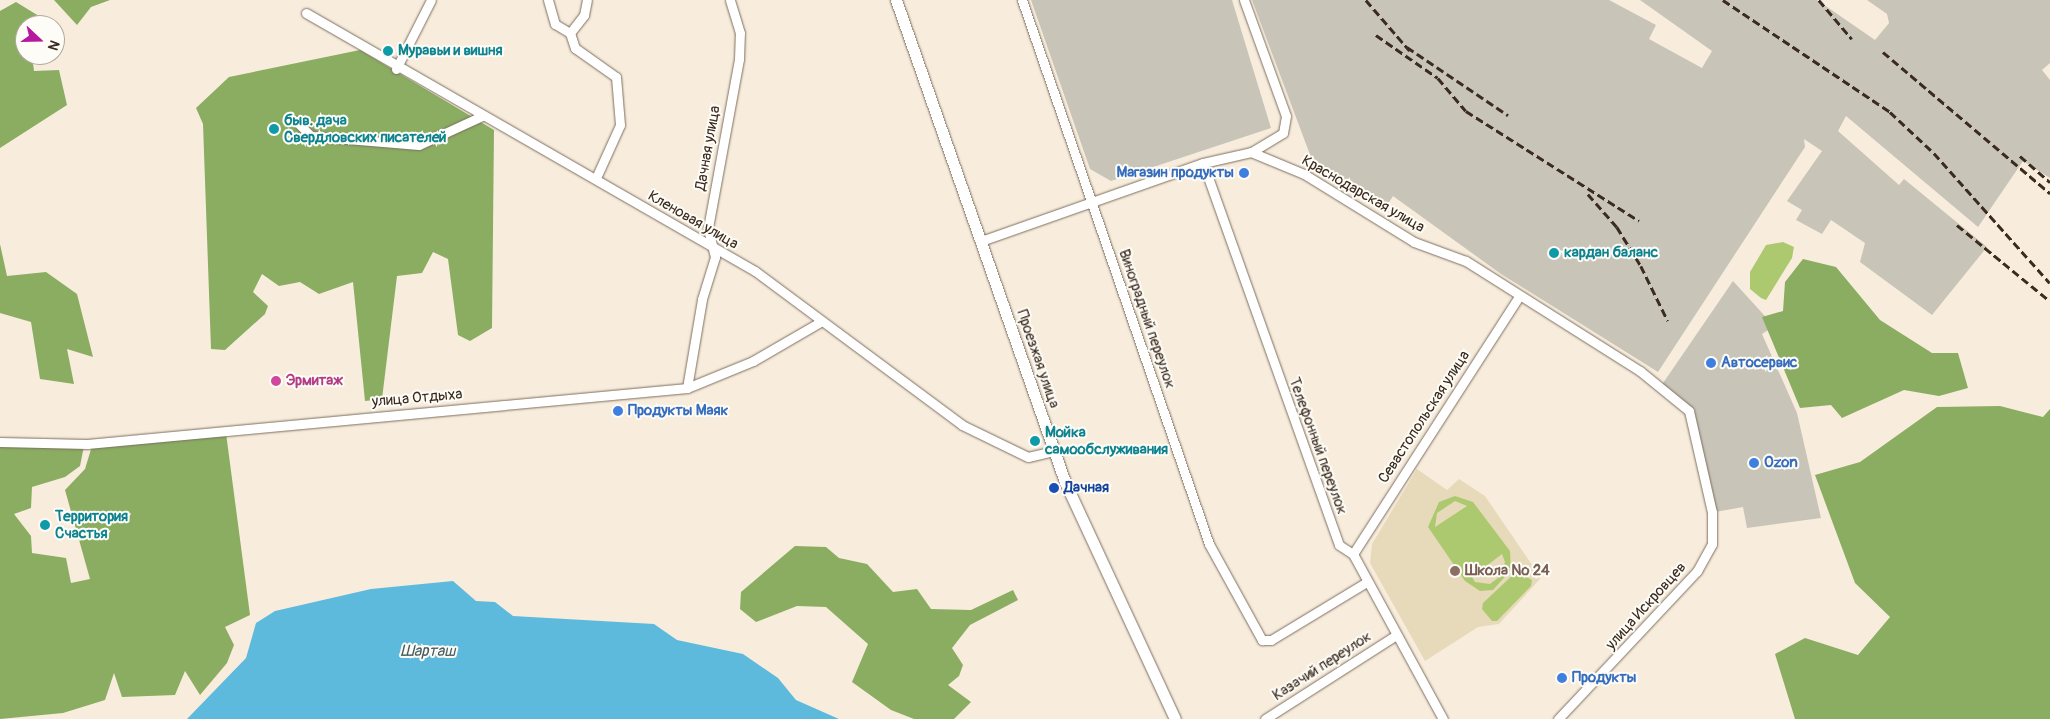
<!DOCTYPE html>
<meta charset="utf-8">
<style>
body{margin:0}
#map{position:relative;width:2050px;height:719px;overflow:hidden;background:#f8eddc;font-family:Pangolin,sans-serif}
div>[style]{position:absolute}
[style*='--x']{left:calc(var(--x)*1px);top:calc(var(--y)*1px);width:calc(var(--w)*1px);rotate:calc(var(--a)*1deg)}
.built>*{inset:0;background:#e7daba}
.industrial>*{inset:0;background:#c8c4b8}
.green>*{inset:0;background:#adc970}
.forest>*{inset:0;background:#8aad62}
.water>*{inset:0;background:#5ebadc}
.roads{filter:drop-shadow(0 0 1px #7d6e60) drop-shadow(0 0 1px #7d6e60)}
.minor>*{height:9px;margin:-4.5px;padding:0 4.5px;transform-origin:4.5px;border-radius:4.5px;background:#fff}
.major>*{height:11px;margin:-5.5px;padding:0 5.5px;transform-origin:5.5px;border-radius:5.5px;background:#fff}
.rail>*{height:2.5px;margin-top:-1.25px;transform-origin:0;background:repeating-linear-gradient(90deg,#3b2a1e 0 8px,transparent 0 12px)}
.dots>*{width:14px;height:14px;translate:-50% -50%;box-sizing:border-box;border:2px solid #fdfcf7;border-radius:50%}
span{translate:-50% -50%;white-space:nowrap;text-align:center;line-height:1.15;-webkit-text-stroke:4px #fdfcf7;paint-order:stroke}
.culture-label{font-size:15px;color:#0d838f;font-weight:700}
.left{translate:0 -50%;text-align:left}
.street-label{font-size:15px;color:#3b2a1e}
.shop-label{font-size:15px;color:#366cbe;font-weight:700}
.right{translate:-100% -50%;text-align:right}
.hotel-label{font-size:15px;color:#b23c85;font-weight:700}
.transit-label{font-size:15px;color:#164399;font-weight:700}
.education-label{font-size:15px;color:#785e54;font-weight:700}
.water-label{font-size:16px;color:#475c60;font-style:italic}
.north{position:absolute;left:15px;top:15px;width:50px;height:50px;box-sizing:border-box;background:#fdfcf7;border:1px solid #afa8a0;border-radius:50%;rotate:111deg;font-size:14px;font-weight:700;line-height:20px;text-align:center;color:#3b2a1e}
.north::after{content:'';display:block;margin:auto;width:18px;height:22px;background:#b5179e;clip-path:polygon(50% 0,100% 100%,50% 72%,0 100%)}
</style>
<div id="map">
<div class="built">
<i style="clip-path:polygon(1417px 469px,1447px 490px,1459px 479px,1485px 496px,1541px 578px,1499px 624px,1478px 627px,1425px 661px,1370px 563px,1372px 544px)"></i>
</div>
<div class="industrial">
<i style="clip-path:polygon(1031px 0,1232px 0,1271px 128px,1111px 181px,1090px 169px)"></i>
<i style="clip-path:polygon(1252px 0,1609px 0,1656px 25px,1649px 39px,1702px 68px,1712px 51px,1640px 0,1817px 0,1875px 40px,1889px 23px,1887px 14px,1867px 0,2050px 0,2050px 63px,2042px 70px,2050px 80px,2050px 178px,2023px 161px,1978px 227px,1846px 116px,1838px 131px,1899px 185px,1904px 179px,1987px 247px,1932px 315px,1860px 262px,1865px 243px,1831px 220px,1822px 234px,1796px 220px,1802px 210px,1787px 201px,1822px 151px,1804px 139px,1805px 147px,1658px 372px,1501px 274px,1393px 196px,1384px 210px,1315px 168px)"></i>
<i style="clip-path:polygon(1733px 281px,1774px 326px,1762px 334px,1797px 413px,1821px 518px,1747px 528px,1743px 507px,1715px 512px,1694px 409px,1661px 386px)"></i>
</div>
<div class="green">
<i style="clip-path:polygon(1783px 242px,1794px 247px,1792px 258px,1766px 300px,1761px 298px,1750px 289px,1750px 272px,1766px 245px)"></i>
<i style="clip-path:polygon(evenodd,1455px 496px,1473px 502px,1510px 551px,1511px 570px,1493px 590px,1480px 591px,1465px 581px,1428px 527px,1439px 502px,1455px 496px,1455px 501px,1467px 506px,1435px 527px,1437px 513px,1455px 501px,1455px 496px,1502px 554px,1505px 562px,1499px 577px,1490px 584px,1475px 582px,1472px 577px,1502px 554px)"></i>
<i style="clip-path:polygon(1517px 571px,1532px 580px,1531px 586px,1497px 621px,1492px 621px,1482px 609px,1483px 603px)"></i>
</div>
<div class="forest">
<i style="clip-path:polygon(54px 0,110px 0,91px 7px,77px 25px)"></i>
<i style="clip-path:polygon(16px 2px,47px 21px,44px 25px,25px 25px,25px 55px,32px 55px,34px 71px,59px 70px,67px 105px,0 148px,0 11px)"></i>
<i style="clip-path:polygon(360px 50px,494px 130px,492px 328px,470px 341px,458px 335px,448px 259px,433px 252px,422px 273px,397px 276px,382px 399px,365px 401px,353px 282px,319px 294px,300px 282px,279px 286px,262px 274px,253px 292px,268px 306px,265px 314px,225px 350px,211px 349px,203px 124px,196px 108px,229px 77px)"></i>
<i style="clip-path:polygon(0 244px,7px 276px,46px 272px,77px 294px,93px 357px,67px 349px,74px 384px,40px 379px,31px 322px,0 313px)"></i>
<i style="clip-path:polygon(1803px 259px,1836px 267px,1880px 320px,1932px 353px,1958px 353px,1968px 388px,1939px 396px,1904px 390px,1842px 418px,1831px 405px,1800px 408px,1762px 317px,1783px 311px,1785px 282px)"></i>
<i style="clip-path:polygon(2000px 406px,2043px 417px,2050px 409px,2050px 719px,1795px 719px,1775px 654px,1805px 638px,1858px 655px,1890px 617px,1855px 583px,1815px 475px,1860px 462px,1937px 407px)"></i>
<i style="clip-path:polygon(226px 433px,250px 615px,225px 627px,234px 645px,227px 663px,200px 695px,185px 671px,175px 695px,122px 697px,114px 673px,105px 700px,63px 713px,0 719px,0 444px,84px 446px,80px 466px,65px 477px,32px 487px,31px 508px,14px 514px,31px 536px,32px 553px,66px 558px,71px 583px,90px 579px,65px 490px,85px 469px,92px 446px)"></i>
<i style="clip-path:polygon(795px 546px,826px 547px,839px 558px,867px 564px,893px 592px,917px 589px,931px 609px,971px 610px,1013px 590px,1018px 600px,970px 625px,952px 648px,963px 665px,959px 676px,948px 685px,971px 702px,954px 719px,914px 719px,891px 710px,852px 682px,868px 644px,826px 607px,797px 606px,756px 622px,740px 609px,741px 592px)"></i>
</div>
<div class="water">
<i style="clip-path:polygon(453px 581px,476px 601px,495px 602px,513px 616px,654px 624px,677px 640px,743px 654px,778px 678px,796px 700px,839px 719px,187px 719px,246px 658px,256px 623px,275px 611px,371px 589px)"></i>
</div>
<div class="roads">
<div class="minor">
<i style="--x:548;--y:0;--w:25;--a:74"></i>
<i style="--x:555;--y:24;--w:17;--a:31"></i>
<i style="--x:1022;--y:0;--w:575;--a:71.03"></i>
<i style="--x:1209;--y:544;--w:110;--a:61.1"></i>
<i style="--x:1262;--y:640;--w:9;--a:0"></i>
<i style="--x:1271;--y:640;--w:110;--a:-31.2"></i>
<i style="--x:1244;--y:0;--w:123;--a:70.1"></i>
<i style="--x:1286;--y:116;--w:17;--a:100"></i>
<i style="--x:1283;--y:133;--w:37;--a:149"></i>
<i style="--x:1251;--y:152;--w:57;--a:22.5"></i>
<i style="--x:1304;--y:174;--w:129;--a:31.7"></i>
<i style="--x:1414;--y:242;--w:55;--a:20.1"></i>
<i style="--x:1466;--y:261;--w:206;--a:32.3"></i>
<i style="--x:1640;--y:371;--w:63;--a:39.2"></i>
<i style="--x:1689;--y:411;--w:104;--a:77.2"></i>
<i style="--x:1712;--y:512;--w:32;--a:90"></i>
<i style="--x:1712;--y:544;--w:31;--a:119"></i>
<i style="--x:1697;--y:571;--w:203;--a:133.2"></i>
<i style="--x:306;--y:13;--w:518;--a:29.88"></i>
<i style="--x:755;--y:271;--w:258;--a:36.6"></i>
<i style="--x:962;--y:425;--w:73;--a:25.9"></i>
<i style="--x:1028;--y:457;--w:27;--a:-13"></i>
<i style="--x:570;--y:33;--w:16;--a:72"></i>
<i style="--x:575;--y:48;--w:50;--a:35.3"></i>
<i style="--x:616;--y:77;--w:48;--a:85.2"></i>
<i style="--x:620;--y:125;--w:58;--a:114.4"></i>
<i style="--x:570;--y:33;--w:23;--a:-52"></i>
<i style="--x:584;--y:15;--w:15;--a:-79"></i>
<i style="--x:396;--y:69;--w:77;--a:-63.1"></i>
<i style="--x:296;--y:121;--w:21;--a:45"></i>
<i style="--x:311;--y:136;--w:108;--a:4.8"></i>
<i style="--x:419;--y:145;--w:69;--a:-24.7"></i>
<i style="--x:1203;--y:163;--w:405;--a:70.4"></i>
<i style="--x:1339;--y:545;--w:17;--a:33"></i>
<i style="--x:1353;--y:554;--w:188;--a:61.4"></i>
<i style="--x:981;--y:241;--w:235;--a:-19.4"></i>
<i style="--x:1203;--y:163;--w:49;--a:-12.9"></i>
<i style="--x:687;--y:388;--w:90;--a:-80.4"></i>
<i style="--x:702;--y:299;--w:44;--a:-72.8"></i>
<i style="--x:715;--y:257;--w:30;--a:-104"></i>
<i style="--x:708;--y:228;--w:172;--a:-79.6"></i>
<i style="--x:739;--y:59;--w:26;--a:-88"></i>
<i style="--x:740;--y:33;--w:34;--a:-107"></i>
<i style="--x:0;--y:442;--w:87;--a:1.3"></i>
<i style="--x:87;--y:444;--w:603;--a:-5.33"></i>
<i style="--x:687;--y:388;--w:71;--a:-22.2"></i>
<i style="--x:753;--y:361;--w:78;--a:-30.2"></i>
<i style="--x:1353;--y:554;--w:307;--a:-57.2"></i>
<i style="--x:1265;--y:719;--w:154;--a:-32.6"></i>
</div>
<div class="major">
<i style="--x:896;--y:0;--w:511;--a:70.68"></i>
<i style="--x:1065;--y:482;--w:261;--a:65.1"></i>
</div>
</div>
<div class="rail">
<i style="--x:1366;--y:0;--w:67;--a:49.2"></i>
<i style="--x:1723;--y:0;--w:201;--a:33.8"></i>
<i style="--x:1890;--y:112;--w:60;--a:43"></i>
<i style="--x:1934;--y:153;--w:174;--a:48.3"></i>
<i style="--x:1819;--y:0;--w:51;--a:49.8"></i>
<i style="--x:1376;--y:35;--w:75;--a:34.7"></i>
<i style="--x:1438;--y:78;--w:43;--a:49.7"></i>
<i style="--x:1466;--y:111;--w:205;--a:32.4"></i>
<i style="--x:1407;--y:47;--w:122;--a:34"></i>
<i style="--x:1883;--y:52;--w:219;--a:40.2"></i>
<i style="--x:2020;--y:156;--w:40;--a:41"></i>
<i style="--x:1588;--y:194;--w:44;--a:48.7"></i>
<i style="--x:1617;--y:227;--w:46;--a:58.4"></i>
<i style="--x:1641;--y:266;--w:61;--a:63.9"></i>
<i style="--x:1957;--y:225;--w:120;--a:39.3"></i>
</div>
<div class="dots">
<i style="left:388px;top:51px;background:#0f9aa8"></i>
<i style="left:274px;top:129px;background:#0f9aa8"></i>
<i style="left:1244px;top:173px;background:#3f7fe0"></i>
<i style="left:1554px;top:253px;background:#0f9aa8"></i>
<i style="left:1711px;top:363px;background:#3f7fe0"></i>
<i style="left:276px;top:381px;background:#d1479c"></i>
<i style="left:618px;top:411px;background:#3f7fe0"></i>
<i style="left:1035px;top:441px;background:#0f9aa8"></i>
<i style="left:1754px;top:463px;background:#3f7fe0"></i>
<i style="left:1054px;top:488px;background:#1a4fb4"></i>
<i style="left:45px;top:525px;background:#0f9aa8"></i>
<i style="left:1455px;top:571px;background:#8d6e63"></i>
<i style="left:1562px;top:678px;background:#3f7fe0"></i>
</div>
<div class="culture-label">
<span class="left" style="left:398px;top:51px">Муравьи и вишня</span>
<span class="left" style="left:284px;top:129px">быв. дача<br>Свердловских писателей</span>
<span class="left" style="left:1564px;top:253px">кардан баланс</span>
<span class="left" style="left:1045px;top:441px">Мойка<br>самообслуживания</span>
<span class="left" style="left:55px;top:525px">Территория<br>Счастья</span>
</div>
<div class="street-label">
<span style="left:708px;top:148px;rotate:-80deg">Дачная улица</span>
<span style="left:1363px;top:194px;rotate:30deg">Краснодарская улица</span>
<span style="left:693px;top:220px;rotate:30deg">Кленовая улица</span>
<span style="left:1147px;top:319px;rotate:71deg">Виноградный переулок</span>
<span style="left:1038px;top:359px;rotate:71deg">Проезжая улица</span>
<span style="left:417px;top:398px;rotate:-5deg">улица Отдыха</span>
<span style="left:1424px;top:417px;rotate:-57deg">Севастопольская улица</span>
<span style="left:1318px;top:446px;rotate:70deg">Телефонный переулок</span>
<span style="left:1646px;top:606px;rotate:-48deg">улица Искровцев</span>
<span style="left:1322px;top:666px;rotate:-33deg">Казачий переулок</span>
</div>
<div class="shop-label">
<span class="right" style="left:1234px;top:173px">Магазин продукты</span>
<span class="left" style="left:1721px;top:363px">Автосервис</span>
<span class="left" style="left:628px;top:411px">Продукты Маяк</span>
<span class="left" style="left:1764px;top:463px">Ozon</span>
<span class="left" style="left:1572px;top:678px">Продукты</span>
</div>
<div class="hotel-label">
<span class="left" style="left:286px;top:381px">Эрмитаж</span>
</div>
<div class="transit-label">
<span class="left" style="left:1064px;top:488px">Дачная</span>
</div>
<div class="education-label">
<span class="left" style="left:1465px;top:571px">Школа № 24</span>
</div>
<div class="water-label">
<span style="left:428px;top:651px">Шарташ</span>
</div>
<div class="north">N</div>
</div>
